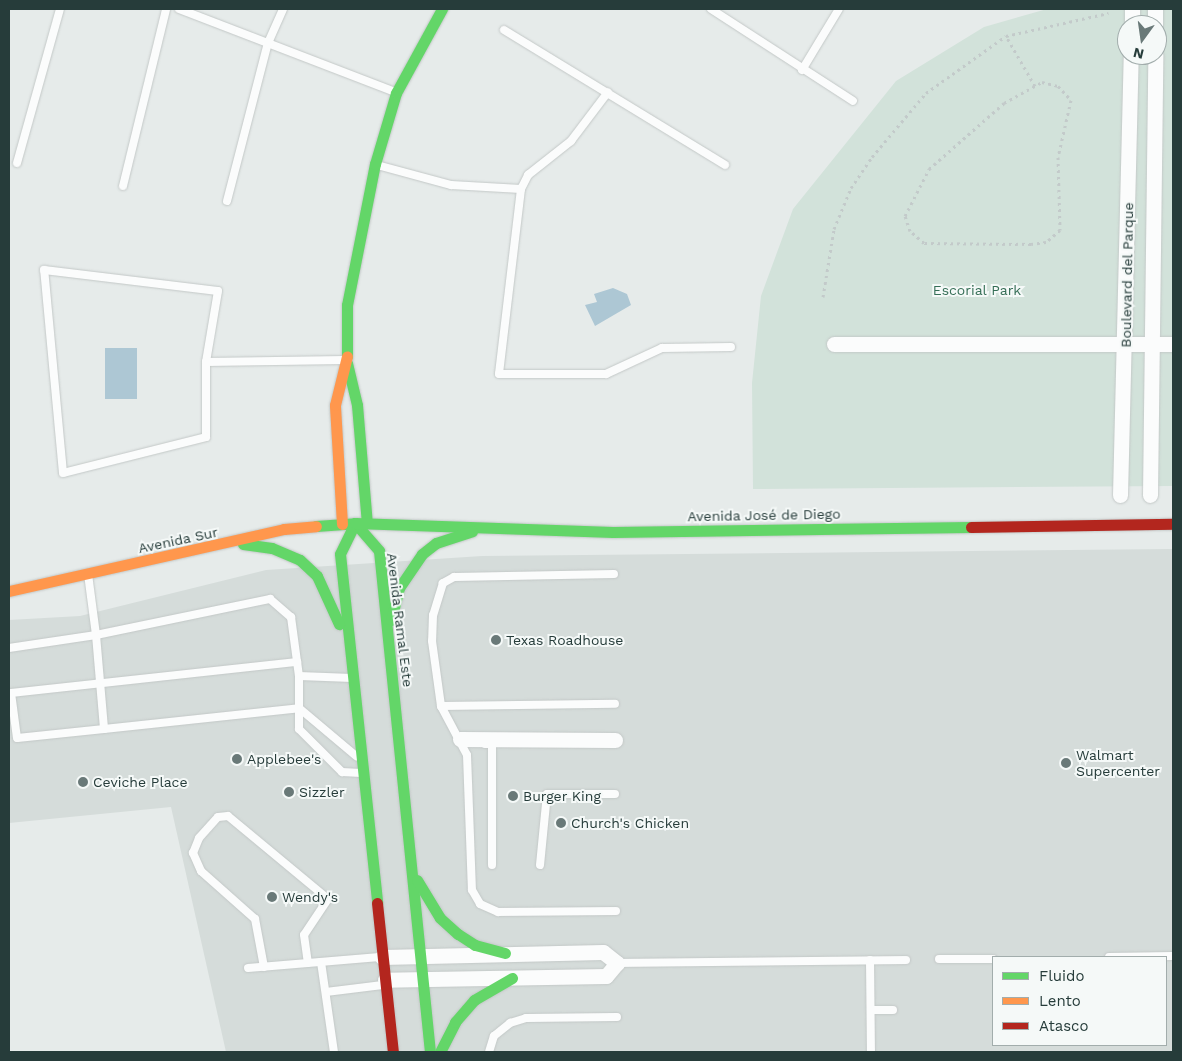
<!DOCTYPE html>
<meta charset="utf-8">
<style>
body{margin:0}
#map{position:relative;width:1182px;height:1061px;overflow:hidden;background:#e6ebea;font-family:"Work Sans",sans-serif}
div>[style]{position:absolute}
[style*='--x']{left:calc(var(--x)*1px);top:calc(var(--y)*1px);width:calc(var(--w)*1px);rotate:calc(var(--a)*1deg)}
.built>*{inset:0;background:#d5dcda}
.green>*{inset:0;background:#d2e2da}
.water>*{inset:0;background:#adc7d4;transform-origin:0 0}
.path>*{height:3px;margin-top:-1.5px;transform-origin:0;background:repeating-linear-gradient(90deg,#c3caca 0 2.5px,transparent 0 6.5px)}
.roads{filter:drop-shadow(0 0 1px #c3c8c7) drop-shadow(0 0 1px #c3c8c7)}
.lane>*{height:8px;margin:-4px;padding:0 4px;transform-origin:4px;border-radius:4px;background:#fbfcfc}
.street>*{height:15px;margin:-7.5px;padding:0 7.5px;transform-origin:7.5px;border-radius:7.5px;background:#fbfcfc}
.fast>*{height:11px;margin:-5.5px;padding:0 5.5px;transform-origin:5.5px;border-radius:5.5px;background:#63d668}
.slow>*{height:11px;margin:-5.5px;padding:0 5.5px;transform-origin:5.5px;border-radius:5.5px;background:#ff974d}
.jam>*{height:11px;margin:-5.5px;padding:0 5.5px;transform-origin:5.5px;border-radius:5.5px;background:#b3261e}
.dots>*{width:14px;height:14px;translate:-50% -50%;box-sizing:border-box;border:2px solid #f5f9f8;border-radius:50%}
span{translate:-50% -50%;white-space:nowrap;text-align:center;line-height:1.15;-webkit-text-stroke:4px #f5f9f8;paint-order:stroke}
.street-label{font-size:14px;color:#263c3a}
.park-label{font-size:14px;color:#356e56}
.poi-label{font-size:14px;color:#263c3a}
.left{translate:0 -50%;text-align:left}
.frame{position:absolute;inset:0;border:10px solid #263c3a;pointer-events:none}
.legend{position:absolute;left:992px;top:956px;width:175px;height:90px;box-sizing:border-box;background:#f5f9f8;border:1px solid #a2adac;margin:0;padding:6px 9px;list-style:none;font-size:15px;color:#263c3a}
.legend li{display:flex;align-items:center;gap:10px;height:25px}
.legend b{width:25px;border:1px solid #a2adac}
.north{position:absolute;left:1117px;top:15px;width:50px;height:50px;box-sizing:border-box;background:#f5f9f8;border:1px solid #a2adac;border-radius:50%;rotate:194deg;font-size:14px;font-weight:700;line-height:20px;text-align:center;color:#263c3a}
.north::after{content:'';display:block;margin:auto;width:18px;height:22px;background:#697978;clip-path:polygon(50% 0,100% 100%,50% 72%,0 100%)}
</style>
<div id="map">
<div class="built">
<i style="clip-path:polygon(evenodd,1173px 549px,1173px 1052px,226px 1052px,171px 807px,9px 823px,9px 620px,80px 616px,266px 570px,482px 556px,1173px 549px,993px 957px,1166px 957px,1166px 1045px,993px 1045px,993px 957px)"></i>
</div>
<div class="green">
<i style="clip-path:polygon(evenodd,1047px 9px,1173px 9px,1173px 486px,753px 489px,752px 383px,761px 296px,793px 209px,896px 81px,984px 27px,1047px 9px,1127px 25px,1157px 25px,1157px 55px,1127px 55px,1127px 25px)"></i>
</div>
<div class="water">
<i style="clip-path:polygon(613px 288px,627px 294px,631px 305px,595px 326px,585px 305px,597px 302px,594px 294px)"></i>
<i style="left:105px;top:348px;width:32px;height:51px"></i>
</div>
<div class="path">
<i style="--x:1042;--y:82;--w:16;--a:14"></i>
<i style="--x:1058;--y:86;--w:19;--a:47"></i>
<i style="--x:1071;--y:100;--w:58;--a:102.8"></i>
<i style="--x:1058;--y:157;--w:73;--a:88.4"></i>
<i style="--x:1060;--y:230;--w:18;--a:139"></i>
<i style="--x:1046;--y:242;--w:15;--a:172"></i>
<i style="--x:1031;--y:244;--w:107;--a:-179.5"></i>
<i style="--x:924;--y:243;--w:18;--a:-139"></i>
<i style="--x:910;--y:231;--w:16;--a:-108"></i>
<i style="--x:905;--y:216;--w:53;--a:-62.9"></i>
<i style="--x:929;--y:169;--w:100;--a:-41.3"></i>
<i style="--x:1004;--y:103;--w:43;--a:-28.9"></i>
<i style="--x:1035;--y:86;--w:58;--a:-120.1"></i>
<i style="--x:1006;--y:36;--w:105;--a:-12.7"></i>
<i style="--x:823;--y:297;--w:69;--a:-80.8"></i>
<i style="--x:834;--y:229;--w:44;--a:-67.5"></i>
<i style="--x:851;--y:188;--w:37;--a:-56"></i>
<i style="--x:872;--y:157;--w:84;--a:-49.8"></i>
<i style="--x:926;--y:93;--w:98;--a:-35.5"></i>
</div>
<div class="roads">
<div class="lane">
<i style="--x:179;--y:9;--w:231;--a:21"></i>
<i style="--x:711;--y:9;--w:169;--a:32.9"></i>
<i style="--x:504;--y:30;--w:259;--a:31.4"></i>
<i style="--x:802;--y:70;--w:71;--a:-58.8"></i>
<i style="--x:17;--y:163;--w:160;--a:-74.4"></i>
<i style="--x:377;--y:165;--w:77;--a:15.1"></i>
<i style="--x:451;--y:185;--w:70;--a:3.3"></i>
<i style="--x:521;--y:189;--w:186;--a:96.8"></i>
<i style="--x:499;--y:374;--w:107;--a:0"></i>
<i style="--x:606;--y:374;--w:62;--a:-24.9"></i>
<i style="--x:662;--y:348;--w:69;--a:-0.8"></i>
<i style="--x:123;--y:186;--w:182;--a:-76.3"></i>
<i style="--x:521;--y:189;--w:16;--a:-63"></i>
<i style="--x:528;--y:175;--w:55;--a:-38.3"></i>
<i style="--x:571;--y:141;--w:61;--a:-52.9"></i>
<i style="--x:227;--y:201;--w:163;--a:-75.5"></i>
<i style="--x:268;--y:43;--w:37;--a:-66"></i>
<i style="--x:206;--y:362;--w:75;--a:90"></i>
<i style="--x:206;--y:437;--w:147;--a:165.9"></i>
<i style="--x:63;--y:473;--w:204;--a:-95.3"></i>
<i style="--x:44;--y:270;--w:175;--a:6.9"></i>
<i style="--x:218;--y:291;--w:72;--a:99.6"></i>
<i style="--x:206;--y:362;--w:139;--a:-0.8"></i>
<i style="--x:88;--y:574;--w:62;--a:82.5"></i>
<i style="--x:96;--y:635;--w:178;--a:-11.7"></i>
<i style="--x:270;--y:599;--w:28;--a:41"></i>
<i style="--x:291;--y:617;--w:60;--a:82.3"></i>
<i style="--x:614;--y:574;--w:160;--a:178.9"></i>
<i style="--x:454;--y:577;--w:13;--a:151"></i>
<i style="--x:443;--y:583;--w:34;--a:107"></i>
<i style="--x:433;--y:615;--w:26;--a:92"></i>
<i style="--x:432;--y:641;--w:66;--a:82.1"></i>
<i style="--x:441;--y:706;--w:55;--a:62"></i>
<i style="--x:467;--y:755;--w:135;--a:87.9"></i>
<i style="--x:472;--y:890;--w:16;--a:60"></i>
<i style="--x:480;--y:904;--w:20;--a:24"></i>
<i style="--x:498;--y:912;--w:118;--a:-0.5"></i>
<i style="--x:9;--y:648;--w:88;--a:-8.5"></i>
<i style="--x:96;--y:635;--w:94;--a:85.1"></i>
<i style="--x:104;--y:729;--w:196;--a:-6.1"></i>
<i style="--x:299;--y:708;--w:75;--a:40.1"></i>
<i style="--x:352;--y:678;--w:53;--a:-177.8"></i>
<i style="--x:299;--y:676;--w:53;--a:90"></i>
<i style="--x:299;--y:729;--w:61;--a:45"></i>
<i style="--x:342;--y:772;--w:19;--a:3"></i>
<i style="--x:441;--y:706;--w:174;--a:-0.7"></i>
<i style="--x:104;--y:729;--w:87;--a:174.1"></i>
<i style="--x:17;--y:738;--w:45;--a:-97.6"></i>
<i style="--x:11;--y:693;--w:288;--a:-6.2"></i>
<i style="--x:485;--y:744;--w:7;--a:0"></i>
<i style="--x:492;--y:744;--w:121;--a:90"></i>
<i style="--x:540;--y:865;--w:71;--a:-84.4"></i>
<i style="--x:547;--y:794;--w:68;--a:0"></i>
<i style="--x:1109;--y:957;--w:64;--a:-0.9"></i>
<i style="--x:939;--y:959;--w:54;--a:0"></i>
<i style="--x:870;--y:960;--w:92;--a:89.4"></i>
<i style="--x:321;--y:962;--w:91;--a:81.8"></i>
<i style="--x:617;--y:963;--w:289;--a:-0.6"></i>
<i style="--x:264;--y:967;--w:49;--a:-100.6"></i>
<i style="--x:255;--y:919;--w:72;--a:-138.4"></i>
<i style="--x:201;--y:871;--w:20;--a:-114"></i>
<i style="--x:193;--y:853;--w:16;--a:-68"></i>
<i style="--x:199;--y:838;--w:28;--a:-48"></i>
<i style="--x:218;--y:817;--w:10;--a:-6"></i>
<i style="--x:228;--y:816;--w:130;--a:39.7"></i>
<i style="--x:328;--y:899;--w:43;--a:123.7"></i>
<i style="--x:304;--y:935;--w:28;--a:82"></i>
<i style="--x:248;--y:968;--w:132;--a:-4.8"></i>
<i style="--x:326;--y:992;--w:57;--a:-7"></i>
<i style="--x:871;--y:1010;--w:22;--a:0"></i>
<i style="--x:489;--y:1052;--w:17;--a:-73"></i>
<i style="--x:494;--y:1036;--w:21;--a:-39"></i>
<i style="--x:510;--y:1023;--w:17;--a:-17"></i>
<i style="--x:526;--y:1018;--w:91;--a:-0.6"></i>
</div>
<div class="street">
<i style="--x:1132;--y:25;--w:16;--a:-90"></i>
<i style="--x:1155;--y:25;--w:16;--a:-90"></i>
<i style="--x:834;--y:344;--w:339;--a:0"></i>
<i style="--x:1120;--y:495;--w:440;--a:-88.6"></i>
<i style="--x:1150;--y:495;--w:440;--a:-89.3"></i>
<i style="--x:460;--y:739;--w:155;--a:0.4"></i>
<i style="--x:382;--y:957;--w:221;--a:-1.3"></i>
<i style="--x:603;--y:952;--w:18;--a:38"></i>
<i style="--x:617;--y:963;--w:17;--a:130"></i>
<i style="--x:606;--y:976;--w:221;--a:179"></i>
</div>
<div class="fast">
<i style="--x:347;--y:356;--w:51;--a:-90"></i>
<i style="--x:347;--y:305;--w:144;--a:-78.8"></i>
<i style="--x:375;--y:164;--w:74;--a:-73.5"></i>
<i style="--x:396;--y:93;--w:96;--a:-61.3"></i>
<i style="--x:347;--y:363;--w:43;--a:76.6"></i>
<i style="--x:357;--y:405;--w:118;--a:85.2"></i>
<i style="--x:355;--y:523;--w:37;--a:49"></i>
<i style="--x:379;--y:551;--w:504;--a:84.19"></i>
<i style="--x:355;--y:523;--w:34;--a:116"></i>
<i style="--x:340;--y:554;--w:351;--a:83.9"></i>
<i style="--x:316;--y:526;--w:39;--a:-4"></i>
<i style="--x:355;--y:523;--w:258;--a:2"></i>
<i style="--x:613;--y:532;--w:358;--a:-0.8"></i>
<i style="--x:243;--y:544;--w:29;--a:8"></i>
<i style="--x:272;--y:548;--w:30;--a:23"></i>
<i style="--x:300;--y:560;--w:23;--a:43"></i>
<i style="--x:317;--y:576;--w:53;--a:65.4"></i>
<i style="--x:391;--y:620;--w:33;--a:-76"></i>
<i style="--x:399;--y:588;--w:41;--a:-55.9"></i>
<i style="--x:422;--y:554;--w:18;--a:-38"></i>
<i style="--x:436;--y:543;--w:38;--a:-18"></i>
<i style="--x:417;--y:880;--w:44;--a:58.8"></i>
<i style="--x:440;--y:918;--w:24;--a:42"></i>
<i style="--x:458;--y:934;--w:20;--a:33"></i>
<i style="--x:475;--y:945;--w:31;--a:15"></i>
<i style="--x:440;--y:1052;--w:34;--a:-63"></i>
<i style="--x:455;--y:1022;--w:29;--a:-49"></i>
<i style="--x:474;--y:1000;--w:44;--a:-30.1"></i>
</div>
<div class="slow">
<i style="--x:342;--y:524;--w:119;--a:-93.4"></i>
<i style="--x:335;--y:405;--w:50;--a:-76.2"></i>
<i style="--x:9;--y:591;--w:282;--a:-12.7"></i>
<i style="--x:284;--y:529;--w:32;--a:-5"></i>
</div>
<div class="jam">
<i style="--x:971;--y:527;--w:202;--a:-0.9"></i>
<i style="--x:377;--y:903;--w:150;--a:83.9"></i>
</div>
</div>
<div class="dots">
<i style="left:496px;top:640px;background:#697978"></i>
<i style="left:237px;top:759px;background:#697978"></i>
<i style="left:1066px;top:763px;background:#697978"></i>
<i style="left:83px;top:782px;background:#697978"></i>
<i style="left:289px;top:792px;background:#697978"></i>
<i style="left:513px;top:796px;background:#697978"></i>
<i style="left:561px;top:823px;background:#697978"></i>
<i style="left:272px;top:897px;background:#697978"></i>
</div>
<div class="street-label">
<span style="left:1127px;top:275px;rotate:-89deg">Boulevard del Parque</span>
<span style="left:764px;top:515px;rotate:-1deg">Avenida José de Diego</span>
<span style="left:178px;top:540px;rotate:-12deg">Avenida Sur</span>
<span style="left:400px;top:620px;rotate:83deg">Avenida Ramal Este</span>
</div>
<div class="park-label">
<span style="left:977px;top:290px">Escorial Park</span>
</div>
<div class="poi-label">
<span class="left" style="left:506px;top:640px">Texas Roadhouse</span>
<span class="left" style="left:1076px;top:763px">Walmart<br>Supercenter</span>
<span class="left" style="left:247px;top:759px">Applebee's</span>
<span class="left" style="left:93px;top:782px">Ceviche Place</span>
<span class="left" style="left:299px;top:792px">Sizzler</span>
<span class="left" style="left:523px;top:796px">Burger King</span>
<span class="left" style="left:571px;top:823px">Church's Chicken</span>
<span class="left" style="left:282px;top:897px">Wendy's</span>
</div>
<div class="frame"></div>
<ul class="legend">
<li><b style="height:6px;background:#63d668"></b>Fluido</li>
<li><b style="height:6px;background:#ff974d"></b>Lento</li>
<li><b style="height:6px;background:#b3261e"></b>Atasco</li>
</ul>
<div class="north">N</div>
</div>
